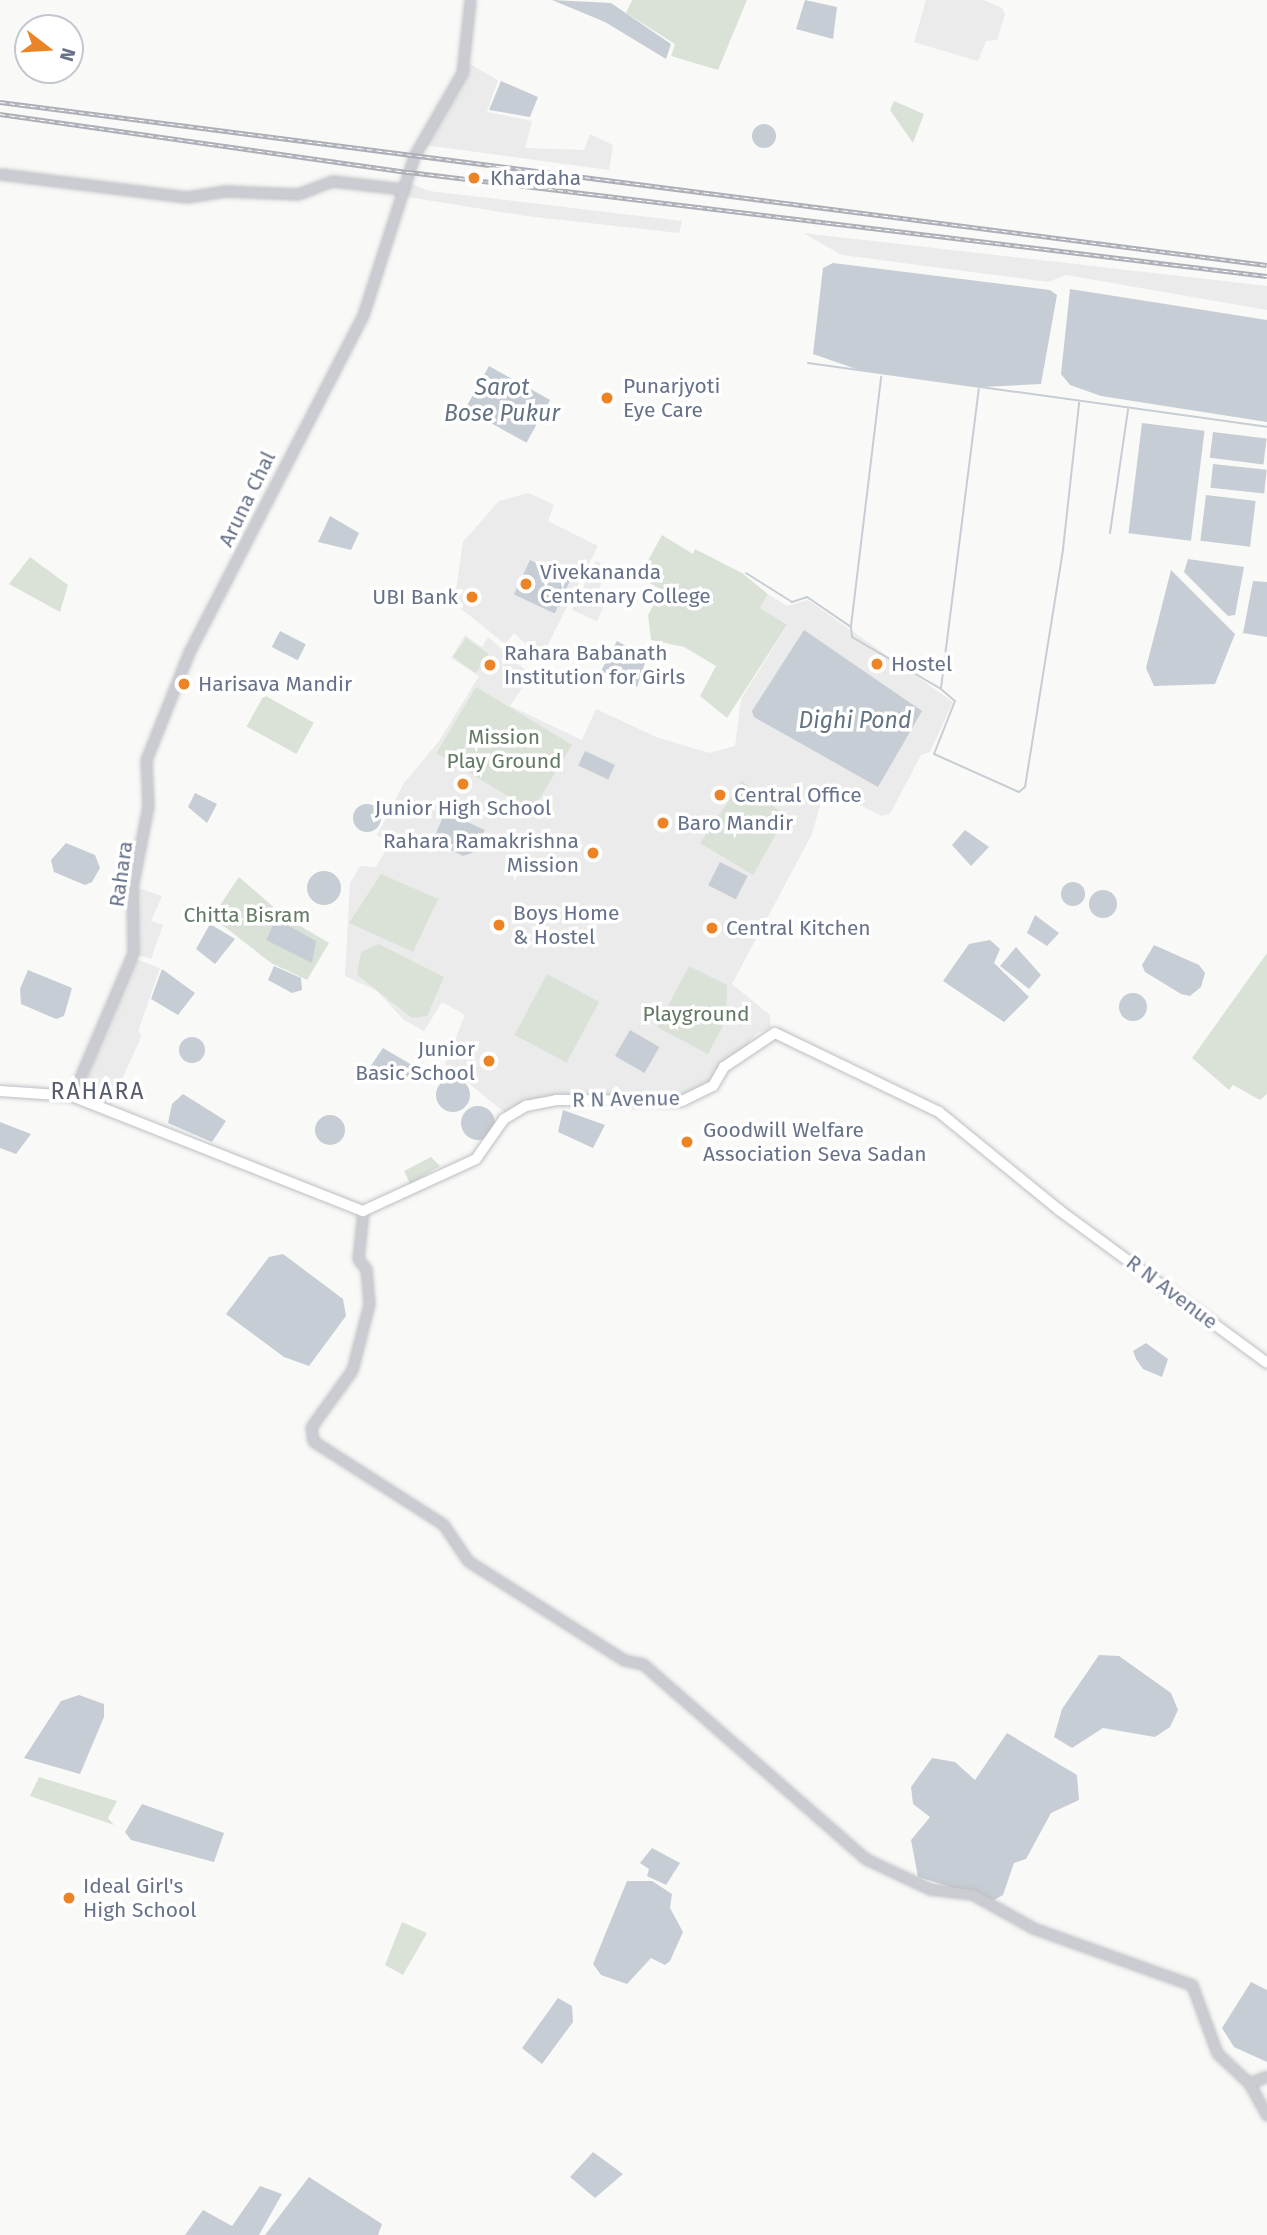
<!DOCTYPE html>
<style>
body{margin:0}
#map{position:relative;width:1267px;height:2235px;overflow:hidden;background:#f9faf7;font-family:"Fira Sans",sans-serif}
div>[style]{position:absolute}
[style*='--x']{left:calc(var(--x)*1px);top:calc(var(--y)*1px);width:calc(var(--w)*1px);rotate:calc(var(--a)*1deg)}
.built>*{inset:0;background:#eaebea}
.green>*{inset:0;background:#dae2d8;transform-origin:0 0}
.water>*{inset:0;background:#c7cdd4;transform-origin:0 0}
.round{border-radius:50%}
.stream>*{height:2px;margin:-1px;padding:0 1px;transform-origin:1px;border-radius:1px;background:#c7cdd4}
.roads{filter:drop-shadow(0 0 2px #bdbfc4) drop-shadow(0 0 2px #bdbfc4)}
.tertiary>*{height:9px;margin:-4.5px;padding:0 4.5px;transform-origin:4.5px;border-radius:4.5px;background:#caccd1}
.primary>*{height:10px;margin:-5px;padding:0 5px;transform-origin:5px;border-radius:5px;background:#fff}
.rail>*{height:4.5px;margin-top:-2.25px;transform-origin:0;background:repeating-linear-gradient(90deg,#fff 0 5px,#acafb7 0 10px);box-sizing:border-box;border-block:2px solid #acafb7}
.dots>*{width:19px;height:19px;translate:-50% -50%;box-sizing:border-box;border:4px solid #fff;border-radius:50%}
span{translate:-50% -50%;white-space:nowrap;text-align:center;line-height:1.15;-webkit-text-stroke:7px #fff;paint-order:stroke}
.poi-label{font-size:21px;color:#67728a}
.left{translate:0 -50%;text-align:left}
.right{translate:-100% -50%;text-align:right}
.street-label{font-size:21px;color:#67728a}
.park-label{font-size:21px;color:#637a64}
.water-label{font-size:23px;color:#637384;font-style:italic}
.neighbourhood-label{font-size:23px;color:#565e6e;letter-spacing:2px}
.north{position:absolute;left:14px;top:14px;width:70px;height:70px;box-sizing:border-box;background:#fff;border:2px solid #c2c7d0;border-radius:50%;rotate:107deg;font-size:19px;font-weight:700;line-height:28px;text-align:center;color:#67728a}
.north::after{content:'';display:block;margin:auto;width:24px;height:32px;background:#ec8325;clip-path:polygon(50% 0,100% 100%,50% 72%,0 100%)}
</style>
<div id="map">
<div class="built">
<i style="clip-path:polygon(926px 0,984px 0,1002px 8px,1005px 14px,997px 40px,986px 41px,978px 61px,914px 42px)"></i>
<i style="clip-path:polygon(468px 63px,498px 80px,487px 112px,532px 121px,525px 148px,584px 150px,590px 134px,613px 145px,609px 170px,424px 145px)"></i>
<i style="clip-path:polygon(407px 182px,429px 191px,682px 221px,679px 233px,526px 216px,402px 196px)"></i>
<i style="clip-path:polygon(803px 233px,1267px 286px,1267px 310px,1066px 275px,1048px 282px,842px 255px)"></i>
<i style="clip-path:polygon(529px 493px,554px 505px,548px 521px,598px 546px,541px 658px,514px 633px,505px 644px,454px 603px,463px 542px,499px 501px)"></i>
<i style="clip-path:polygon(596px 561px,609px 568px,593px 601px,604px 605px,597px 621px,572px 610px)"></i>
<i style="clip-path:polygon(768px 594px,787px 606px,808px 600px,953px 702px,930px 752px,921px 755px,890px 814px,882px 816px,825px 788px,812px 834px,732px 984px,770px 1015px,771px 1028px,757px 1033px,713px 1085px,687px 1098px,559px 1098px,509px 1116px,445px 1064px,465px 1015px,442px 1002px,424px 1031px,404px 1020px,377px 991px,345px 976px,350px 883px,360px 866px,376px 867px,390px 843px,377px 835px,404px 783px,439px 741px,479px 676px,451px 658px,465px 635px,482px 647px,488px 637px,531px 675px,510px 706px,582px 740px,596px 709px,656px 737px,709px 753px,735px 746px,741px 699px,787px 626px,760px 608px)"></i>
<i style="clip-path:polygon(136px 887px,162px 896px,151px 921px,163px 925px,151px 959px,135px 954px)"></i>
<i style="clip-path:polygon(133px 958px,160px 968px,138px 1032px,142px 1035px,109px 1108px,81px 1094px)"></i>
</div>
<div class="green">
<i style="clip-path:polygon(632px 0,747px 0,718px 70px,671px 56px,675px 44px,626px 13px)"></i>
<i style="clip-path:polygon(894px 101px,924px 114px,913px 143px,890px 110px)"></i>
<i style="clip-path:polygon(662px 535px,693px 554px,695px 549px,742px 573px,768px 594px,760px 608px,787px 625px,727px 718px,700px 696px,716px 666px,684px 647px,651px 640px,648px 615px,662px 590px,639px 577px)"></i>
<i style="clip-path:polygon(30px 557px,68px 585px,60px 612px,9px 584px)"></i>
<i style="left:466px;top:638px;width:28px;height:23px;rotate:35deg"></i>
<i style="left:476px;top:687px;width:112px;height:77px;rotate:31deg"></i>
<i style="left:264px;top:695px;width:57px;height:36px;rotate:29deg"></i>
<i style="clip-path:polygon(742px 781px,786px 816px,753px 875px,700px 843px)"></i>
<i style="clip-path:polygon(381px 874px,438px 899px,413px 952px,349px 923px)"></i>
<i style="clip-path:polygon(239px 877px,285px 917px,329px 943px,307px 980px,271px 963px,212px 917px)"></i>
<i style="clip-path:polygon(379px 944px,444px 977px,427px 1016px,412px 1018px,357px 975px,361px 952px)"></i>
<i style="clip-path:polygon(1267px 953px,1267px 1094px,1260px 1100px,1233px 1085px,1229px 1090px,1192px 1058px)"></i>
<i style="clip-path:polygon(689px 966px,727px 985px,726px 1020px,708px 1054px,657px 1027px)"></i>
<i style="left:547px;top:974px;width:59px;height:69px;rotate:28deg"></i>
<i style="clip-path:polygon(431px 1157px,440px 1166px,410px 1184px,404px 1171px)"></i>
<i style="clip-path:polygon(39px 1777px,117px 1801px,108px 1818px,114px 1825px,30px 1796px)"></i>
<i style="clip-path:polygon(402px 1922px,427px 1933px,403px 1975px,385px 1965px)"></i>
</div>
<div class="water">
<i style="clip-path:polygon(552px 0,611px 3px,671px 44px,666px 59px,605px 22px)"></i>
<i style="clip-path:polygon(805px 0,837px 7px,833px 39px,796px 29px)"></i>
<i style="clip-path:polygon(501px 81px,538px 97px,530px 117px,489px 110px)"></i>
<i class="round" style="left:752px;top:124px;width:24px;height:24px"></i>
<i style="clip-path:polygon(833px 263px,1050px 290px,1057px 295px,1041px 384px,982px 387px,856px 369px,813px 354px,823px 268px)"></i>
<i style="clip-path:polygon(1070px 289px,1267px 320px,1267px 422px,1101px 396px,1070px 385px,1061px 374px)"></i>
<i style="left:489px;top:366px;width:70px;height:49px;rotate:29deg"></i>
<i style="left:1142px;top:423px;width:63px;height:111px;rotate:7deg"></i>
<i style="left:1213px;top:432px;width:54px;height:26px;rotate:7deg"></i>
<i style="left:1213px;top:464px;width:54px;height:24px;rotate:6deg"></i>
<i style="left:1206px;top:495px;width:50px;height:46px;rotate:7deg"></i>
<i style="clip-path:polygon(330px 516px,359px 533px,351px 550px,318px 542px)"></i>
<i style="clip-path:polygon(1188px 559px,1244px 567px,1235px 615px,1228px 616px,1184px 572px)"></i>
<i style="left:530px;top:560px;width:45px;height:38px;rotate:25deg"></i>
<i style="clip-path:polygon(1171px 570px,1235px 634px,1215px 684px,1154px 686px,1146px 668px)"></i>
<i style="clip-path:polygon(1253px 581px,1267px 582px,1267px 637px,1243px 633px)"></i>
<i style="clip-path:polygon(804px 630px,922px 711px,878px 787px,754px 717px,752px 711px)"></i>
<i style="left:280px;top:631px;width:29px;height:18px;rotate:27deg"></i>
<i style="clip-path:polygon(617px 641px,647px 657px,637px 687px,601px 671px)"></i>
<i style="left:585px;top:751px;width:33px;height:16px;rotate:25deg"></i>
<i style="clip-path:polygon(195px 793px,217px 804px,207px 823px,188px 807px)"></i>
<i class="round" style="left:353px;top:804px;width:28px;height:28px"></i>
<i style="clip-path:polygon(445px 812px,485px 830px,472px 853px,463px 856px,437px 843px,434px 838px)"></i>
<i style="clip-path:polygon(965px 830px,989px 847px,971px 866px,952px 845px)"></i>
<i style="clip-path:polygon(66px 843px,95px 855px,100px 868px,92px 882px,85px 885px,54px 872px,51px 860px)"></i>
<i style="left:720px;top:862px;width:31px;height:26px;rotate:27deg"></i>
<i class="round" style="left:307px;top:871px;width:34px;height:34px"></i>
<i class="round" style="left:1061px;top:882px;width:24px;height:24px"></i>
<i class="round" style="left:1089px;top:890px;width:28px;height:28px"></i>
<i style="clip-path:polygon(1035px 915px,1059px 933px,1047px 946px,1027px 933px)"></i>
<i style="clip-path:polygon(276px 919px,316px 941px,312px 963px,266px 940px)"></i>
<i style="clip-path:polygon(210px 924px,235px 939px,215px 964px,196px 949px)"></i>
<i style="clip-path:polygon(990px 940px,1000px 949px,994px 963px,1029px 997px,1004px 1022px,943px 981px,969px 944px)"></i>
<i style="clip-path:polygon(1154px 945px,1199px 965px,1205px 973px,1201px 987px,1190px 996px,1181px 994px,1145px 972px,1142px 965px)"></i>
<i style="clip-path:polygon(1016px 947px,1041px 975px,1029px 989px,1000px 966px)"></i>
<i style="clip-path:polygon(274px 966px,301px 978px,302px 990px,292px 993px,268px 980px)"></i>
<i style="clip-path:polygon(162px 969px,195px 993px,178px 1015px,151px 999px)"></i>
<i style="clip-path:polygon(28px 970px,72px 988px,64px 1016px,56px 1019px,21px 1004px,20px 989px)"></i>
<i class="round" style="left:1119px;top:993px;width:28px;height:28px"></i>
<i style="left:630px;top:1030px;width:34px;height:30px;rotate:30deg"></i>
<i class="round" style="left:179px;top:1037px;width:26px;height:26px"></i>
<i style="clip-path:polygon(383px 1048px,412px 1065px,406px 1082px,381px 1077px,370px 1067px)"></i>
<i class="round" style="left:436px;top:1078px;width:34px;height:34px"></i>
<i style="clip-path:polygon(183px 1094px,226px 1121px,212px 1142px,168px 1123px,172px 1104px)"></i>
<i class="round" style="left:461px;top:1106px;width:34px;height:34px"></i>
<i style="clip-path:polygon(563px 1110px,605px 1125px,593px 1148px,558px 1132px)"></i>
<i class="round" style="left:315px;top:1115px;width:30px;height:30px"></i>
<i style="clip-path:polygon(0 1122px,31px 1134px,16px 1154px,0 1148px)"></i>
<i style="clip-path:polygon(283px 1254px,343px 1299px,346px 1316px,309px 1366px,284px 1357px,226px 1314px,269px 1257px)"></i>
<i style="clip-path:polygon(1146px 1343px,1168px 1359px,1162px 1377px,1143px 1369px,1136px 1359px,1133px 1351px)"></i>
<i style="clip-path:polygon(1099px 1655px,1119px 1656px,1171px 1693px,1178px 1710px,1170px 1727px,1155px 1737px,1103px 1728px,1072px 1748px,1054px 1737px,1062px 1709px)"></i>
<i style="clip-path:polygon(79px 1695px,104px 1704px,104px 1717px,80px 1774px,24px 1758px,61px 1701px)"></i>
<i style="clip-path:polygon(1007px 1733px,1077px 1775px,1079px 1800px,1051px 1813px,1026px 1859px,1014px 1863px,1003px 1895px,994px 1900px,918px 1877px,911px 1840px,930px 1817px,913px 1804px,911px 1787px,932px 1758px,955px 1762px,975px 1780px)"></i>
<i style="clip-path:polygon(142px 1804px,224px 1833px,214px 1862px,131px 1840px,125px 1832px)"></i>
<i style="clip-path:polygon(652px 1848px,680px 1863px,666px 1885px,647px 1876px,649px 1869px,640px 1863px)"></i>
<i style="clip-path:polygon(627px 1881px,652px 1881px,672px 1894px,670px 1908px,683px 1932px,670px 1961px,665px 1965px,651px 1958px,627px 1984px,601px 1975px,593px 1964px)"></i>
<i style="clip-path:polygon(1251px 1982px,1267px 1990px,1267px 2062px,1234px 2047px,1222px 2028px)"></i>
<i style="clip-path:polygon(558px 1998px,572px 2006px,573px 2022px,542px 2064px,522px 2048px)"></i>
<i style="clip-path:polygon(593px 2152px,623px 2174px,595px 2198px,570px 2177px)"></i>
<i style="clip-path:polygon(309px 2177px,382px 2224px,378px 2235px,265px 2235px)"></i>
<i style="clip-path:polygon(260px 2186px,282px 2194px,259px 2235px,185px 2235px,203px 2210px,232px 2226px)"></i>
</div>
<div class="stream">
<i style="--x:808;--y:363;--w:463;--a:7.9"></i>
<i style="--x:1110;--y:533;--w:125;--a:-81.7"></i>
<i style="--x:746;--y:573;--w:54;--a:32.2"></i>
<i style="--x:792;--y:602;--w:16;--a:-18"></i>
<i style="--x:807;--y:597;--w:53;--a:34.3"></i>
<i style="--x:851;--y:627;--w:10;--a:84"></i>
<i style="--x:852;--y:637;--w:103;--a:30.3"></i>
<i style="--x:941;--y:689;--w:18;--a:41"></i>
<i style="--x:955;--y:701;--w:57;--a:111.6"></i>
<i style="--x:934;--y:754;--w:93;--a:24.1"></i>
<i style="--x:1019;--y:792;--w:8;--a:-40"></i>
<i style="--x:1025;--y:787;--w:241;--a:-80.9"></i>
<i style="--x:1063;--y:549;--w:147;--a:-83.7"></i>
<i style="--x:851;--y:626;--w:251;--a:-83.1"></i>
<i style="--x:941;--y:688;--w:301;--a:-82.8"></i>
</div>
<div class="roads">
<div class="tertiary">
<i style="--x:0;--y:174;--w:188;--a:7"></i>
<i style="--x:187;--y:197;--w:37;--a:-9"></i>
<i style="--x:224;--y:191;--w:74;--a:2.3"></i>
<i style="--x:298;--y:194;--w:36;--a:-21"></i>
<i style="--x:332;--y:181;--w:71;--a:6.4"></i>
<i style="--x:72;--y:1096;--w:155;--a:-66.9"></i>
<i style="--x:133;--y:953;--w:65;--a:-90.9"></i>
<i style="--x:132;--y:888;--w:84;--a:-79"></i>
<i style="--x:148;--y:806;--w:46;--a:-92.5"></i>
<i style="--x:146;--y:760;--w:116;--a:-68.3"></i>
<i style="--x:189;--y:652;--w:379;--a:-62.7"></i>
<i style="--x:363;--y:315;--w:167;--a:-72.2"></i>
<i style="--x:414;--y:156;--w:96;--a:-60"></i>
<i style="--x:462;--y:73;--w:73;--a:-83.7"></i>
<i style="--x:363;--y:1211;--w:48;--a:95.9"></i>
<i style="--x:358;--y:1259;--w:13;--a:51"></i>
<i style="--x:366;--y:1269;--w:35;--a:85"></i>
<i style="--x:369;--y:1304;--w:68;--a:104.4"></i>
<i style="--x:352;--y:1370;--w:70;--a:125.7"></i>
<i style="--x:311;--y:1427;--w:14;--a:82"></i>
<i style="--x:313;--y:1441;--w:154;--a:32.6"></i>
<i style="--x:443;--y:1524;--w:45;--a:56"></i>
<i style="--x:468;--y:1561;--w:185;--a:32.4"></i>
<i style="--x:624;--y:1660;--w:19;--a:12"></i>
<i style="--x:643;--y:1664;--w:296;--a:41.2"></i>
<i style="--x:866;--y:1859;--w:71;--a:25.1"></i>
<i style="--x:930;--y:1889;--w:42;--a:6.8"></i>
<i style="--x:972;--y:1894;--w:70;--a:29.1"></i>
<i style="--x:1033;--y:1928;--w:169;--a:19.7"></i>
<i style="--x:1192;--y:1985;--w:72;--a:69.8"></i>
<i style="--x:1217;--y:2053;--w:44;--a:43.2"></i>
<i style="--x:1249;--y:2083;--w:37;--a:61"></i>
<i style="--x:1249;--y:2083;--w:19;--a:-21"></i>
</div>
<div class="primary">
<i style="--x:0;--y:1091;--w:72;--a:4"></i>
<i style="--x:72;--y:1096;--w:313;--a:21.6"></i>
<i style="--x:363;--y:1211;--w:124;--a:-24.7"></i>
<i style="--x:476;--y:1159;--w:49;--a:-55"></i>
<i style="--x:504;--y:1119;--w:26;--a:-31"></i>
<i style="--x:526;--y:1106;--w:31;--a:-11"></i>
<i style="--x:556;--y:1100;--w:126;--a:0.5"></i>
<i style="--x:682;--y:1101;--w:34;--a:-26"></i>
<i style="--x:713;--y:1086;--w:22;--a:-60"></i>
<i style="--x:724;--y:1067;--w:61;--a:-33.7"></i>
<i style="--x:775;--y:1033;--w:182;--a:25.7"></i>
<i style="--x:939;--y:1112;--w:155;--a:39.2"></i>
<i style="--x:1059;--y:1210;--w:258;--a:36.3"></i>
</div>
</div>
<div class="rail">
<i style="--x:0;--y:102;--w:1277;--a:7.33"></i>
<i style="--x:0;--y:114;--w:413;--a:8.1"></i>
<i style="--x:409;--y:172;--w:864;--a:6.91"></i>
</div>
<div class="dots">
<i style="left:474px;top:178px;background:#ec8325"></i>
<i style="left:607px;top:398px;background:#ec8325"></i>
<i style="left:526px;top:584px;background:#ec8325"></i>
<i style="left:472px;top:597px;background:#ec8325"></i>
<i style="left:877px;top:664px;background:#ec8325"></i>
<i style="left:490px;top:665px;background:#ec8325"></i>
<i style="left:184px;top:684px;background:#ec8325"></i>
<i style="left:463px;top:784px;background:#ec8325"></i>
<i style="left:720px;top:795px;background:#ec8325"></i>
<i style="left:663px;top:823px;background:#ec8325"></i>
<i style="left:593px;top:853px;background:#ec8325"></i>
<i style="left:499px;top:925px;background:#ec8325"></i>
<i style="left:712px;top:928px;background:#ec8325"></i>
<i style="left:489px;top:1061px;background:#ec8325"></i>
<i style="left:687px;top:1142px;background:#ec8325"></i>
<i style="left:69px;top:1898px;background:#ec8325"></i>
</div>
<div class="poi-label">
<span class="left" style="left:490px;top:178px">Khardaha</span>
<span class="left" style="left:623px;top:398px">Punarjyoti<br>Eye Care</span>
<span class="left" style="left:540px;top:584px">Vivekananda<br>Centenary College</span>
<span class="right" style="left:458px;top:597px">UBI Bank</span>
<span class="left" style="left:504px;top:665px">Rahara Babanath<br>Institution for Girls</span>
<span class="left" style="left:891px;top:664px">Hostel</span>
<span class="left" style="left:198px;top:684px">Harisava Mandir</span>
<span class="left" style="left:734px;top:795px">Central Office</span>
<span style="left:463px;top:808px">Junior High School</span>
<span class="left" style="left:677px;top:823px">Baro Mandir</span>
<span class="right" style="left:579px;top:853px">Rahara Ramakrishna<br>Mission</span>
<span class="left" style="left:513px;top:925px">Boys Home<br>&amp; Hostel</span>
<span class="left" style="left:726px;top:928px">Central Kitchen</span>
<span class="right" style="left:475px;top:1061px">Junior<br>Basic School</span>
<span class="left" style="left:703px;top:1142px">Goodwill Welfare<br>Association Seva Sadan</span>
<span class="left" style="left:83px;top:1898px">Ideal Girl's<br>High School</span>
</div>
<div class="street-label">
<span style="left:247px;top:499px;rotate:-64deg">Aruna Chal</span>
<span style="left:121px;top:874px;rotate:-82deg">Rahara</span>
<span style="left:626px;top:1099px;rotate:-1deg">R N Avenue</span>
<span style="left:1172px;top:1292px;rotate:37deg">R N Avenue</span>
</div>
<div class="park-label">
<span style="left:504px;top:749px">Mission<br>Play Ground</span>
<span style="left:247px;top:915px">Chitta Bisram</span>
<span style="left:696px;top:1014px">Playground</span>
</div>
<div class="water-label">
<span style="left:502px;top:400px">Sarot<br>Bose Pukur</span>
<span style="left:855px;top:720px">Dighi Pond</span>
</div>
<div class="neighbourhood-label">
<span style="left:98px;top:1091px">RAHARA</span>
</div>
<div class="north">N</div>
</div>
